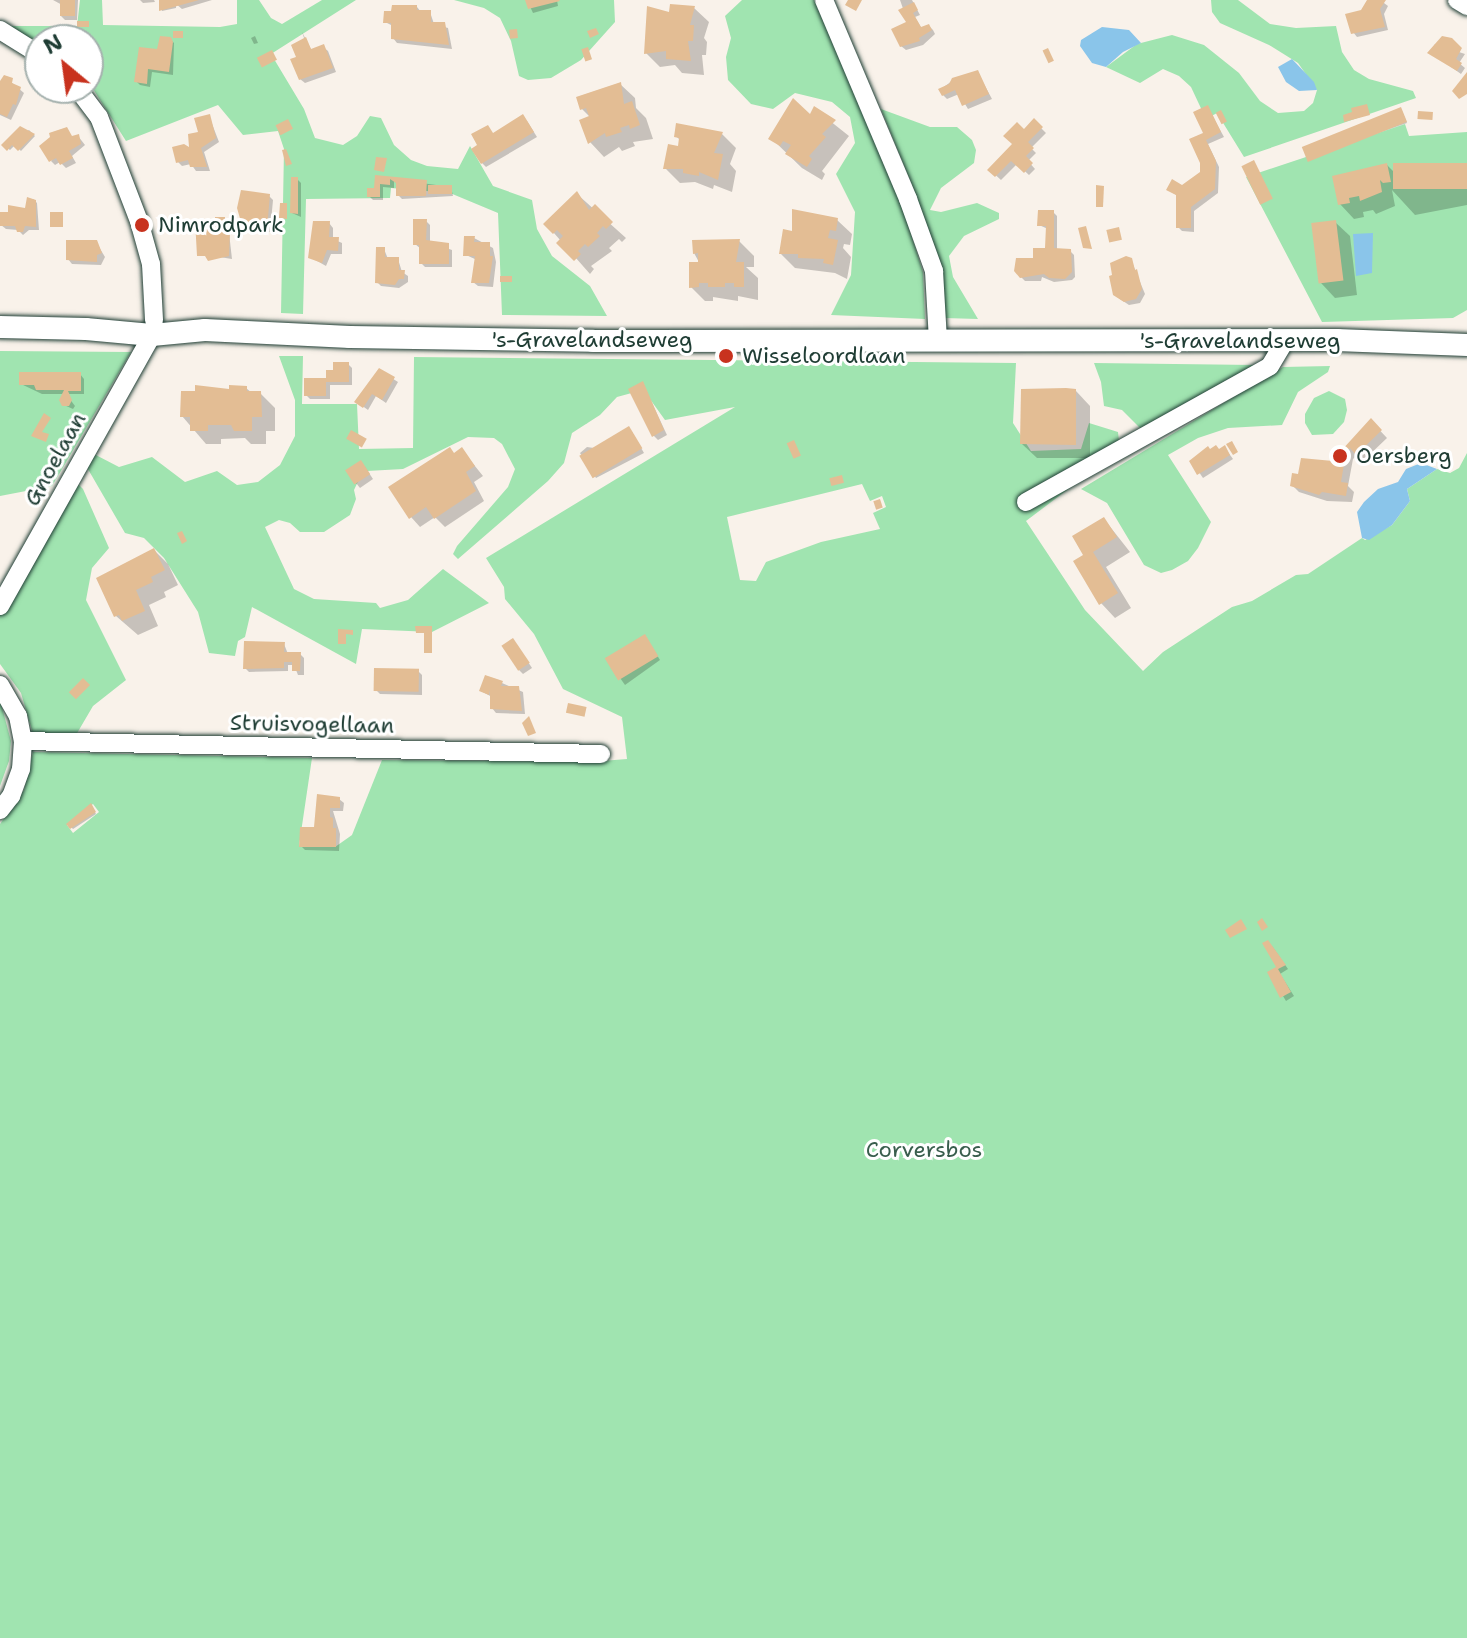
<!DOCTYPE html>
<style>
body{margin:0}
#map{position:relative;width:1467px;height:1638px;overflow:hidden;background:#f9f2ea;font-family:"Shantell Sans",sans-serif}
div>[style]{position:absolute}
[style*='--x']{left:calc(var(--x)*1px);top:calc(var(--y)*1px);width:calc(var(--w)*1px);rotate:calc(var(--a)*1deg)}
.green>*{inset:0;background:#a0e4b0}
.water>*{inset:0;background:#8ac5ea}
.shadow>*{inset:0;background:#0003}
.building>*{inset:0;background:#e3bd94;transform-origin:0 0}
.roads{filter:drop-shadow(0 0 2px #1f3d34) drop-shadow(0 0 2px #1f3d34)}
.minor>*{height:18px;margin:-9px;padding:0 9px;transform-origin:9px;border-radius:9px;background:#fff}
.tertiary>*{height:22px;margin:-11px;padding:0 11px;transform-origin:11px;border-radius:11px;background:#fff}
.dots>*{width:22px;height:22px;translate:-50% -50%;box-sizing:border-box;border:4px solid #fff;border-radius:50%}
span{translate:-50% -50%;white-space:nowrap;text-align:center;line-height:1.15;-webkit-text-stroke:6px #fff;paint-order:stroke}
.poi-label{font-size:22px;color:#1f3d34}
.left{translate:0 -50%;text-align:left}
.street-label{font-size:22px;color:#1f3d34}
.park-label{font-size:22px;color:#395e4d}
.north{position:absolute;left:24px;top:24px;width:80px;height:80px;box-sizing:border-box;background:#fff;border:2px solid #a5b1ae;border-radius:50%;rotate:331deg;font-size:22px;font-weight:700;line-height:32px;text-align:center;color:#1f3d34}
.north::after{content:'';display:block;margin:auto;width:28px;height:36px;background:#c8321e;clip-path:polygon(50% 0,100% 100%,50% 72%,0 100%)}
</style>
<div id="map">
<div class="green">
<i style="clip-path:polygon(80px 0,102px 0,103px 25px,220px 27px,237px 24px,237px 0,259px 0,271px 18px,282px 24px,322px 0,356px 0,271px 54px,304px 109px,315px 138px,343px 145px,357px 136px,370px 116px,381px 118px,394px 145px,411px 160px,427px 166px,458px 169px,470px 146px,493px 186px,532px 200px,537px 229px,552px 256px,590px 286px,607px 316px,502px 315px,498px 213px,450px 193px,391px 188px,390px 198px,306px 199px,303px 314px,281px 313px,284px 149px,278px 131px,243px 135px,218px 105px,126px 141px,88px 81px,88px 40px,40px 41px,18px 35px,10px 26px,77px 26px)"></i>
<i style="clip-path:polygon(454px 0,614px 0,615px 22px,581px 60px,551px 78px,528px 80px,519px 76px,511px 41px,500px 18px,484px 8px)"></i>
<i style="clip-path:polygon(742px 0,814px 0,898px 193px,923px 272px,925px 319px,831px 315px,851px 275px,855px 212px,836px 174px,855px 143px,850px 117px,832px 102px,795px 93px,773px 109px,751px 104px,728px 80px,726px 57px,731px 38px,725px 16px)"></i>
<i style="clip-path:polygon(1211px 0,1238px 0,1270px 24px,1296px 28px,1336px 26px,1342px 52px,1354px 70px,1369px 79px,1413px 91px,1416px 98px,1244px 157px,1217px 113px,1206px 119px,1191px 87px,1179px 76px,1163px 69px,1140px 83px,1106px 67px,1137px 44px,1172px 35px,1204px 45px,1239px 73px,1260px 101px,1278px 113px,1304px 111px,1313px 103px,1317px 90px,1298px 63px,1269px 45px,1220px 23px,1212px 12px)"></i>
<i style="clip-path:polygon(881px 109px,930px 127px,957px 127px,972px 140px,976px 150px,974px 163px,941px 188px,930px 210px,941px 212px,977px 203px,999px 213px,999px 219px,964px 236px,949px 256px,953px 277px,978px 319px,944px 318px,937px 267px,912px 185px)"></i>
<i style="clip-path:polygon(1405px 124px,1409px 136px,1467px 132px,1467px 310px,1453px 318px,1322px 322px,1246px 177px)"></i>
<i style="clip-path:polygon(0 351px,131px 352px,52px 486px,0 496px)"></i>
<i style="clip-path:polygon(evenodd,279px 356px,303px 356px,302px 404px,357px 404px,359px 449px,413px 448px,414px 357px,1016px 363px,1013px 423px,1031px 451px,1081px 449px,1089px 423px,1118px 432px,1120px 450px,1026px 521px,1085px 610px,1143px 671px,1163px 652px,1232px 607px,1252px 601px,1296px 575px,1308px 574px,1362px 538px,1365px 540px,1392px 525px,1410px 501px,1407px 489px,1437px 469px,1450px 473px,1459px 468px,1467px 453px,1467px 1638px,0 1638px,0 824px,24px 790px,33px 752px,312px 758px,299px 846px,335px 847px,352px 835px,382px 760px,589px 762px,627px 759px,622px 717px,563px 689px,534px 634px,505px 599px,504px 587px,486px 558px,735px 407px,665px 420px,647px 395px,639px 391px,617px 397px,600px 415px,572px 433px,564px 463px,548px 481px,458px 559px,453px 554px,457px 546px,508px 487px,515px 469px,502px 444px,494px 438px,468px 437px,403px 469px,367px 471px,361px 475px,354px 490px,356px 499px,350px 515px,324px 532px,300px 532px,290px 523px,279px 520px,265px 527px,294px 589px,314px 599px,376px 603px,380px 608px,408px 600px,443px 569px,489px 603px,432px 632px,362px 629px,356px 664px,252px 607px,245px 637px,238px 641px,235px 656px,209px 653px,198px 612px,164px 558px,144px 538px,125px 533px,85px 464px,92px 453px,119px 467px,152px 457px,185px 482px,217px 471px,237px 485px,258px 482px,280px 465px,295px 436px,295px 400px,279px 356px,862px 484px,870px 501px,882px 496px,886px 507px,873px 513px,880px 529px,821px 542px,766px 562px,756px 581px,740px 580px,727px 517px,862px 484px,279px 356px,93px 804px,99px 812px,73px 833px,67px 825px,93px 804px)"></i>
<i style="clip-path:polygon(1094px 363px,1255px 365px,1143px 431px,1122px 410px,1104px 406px,1101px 382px)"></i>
<i style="clip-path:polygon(1330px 366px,1328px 372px,1298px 392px,1282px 425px,1228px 428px,1198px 438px,1168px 455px,1211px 522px,1198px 548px,1188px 561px,1172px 570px,1161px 573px,1144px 565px,1107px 503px,1081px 489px,1283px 367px)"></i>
<i style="clip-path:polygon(1329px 391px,1345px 399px,1347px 410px,1344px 422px,1333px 434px,1312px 435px,1305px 423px,1305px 414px,1314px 398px)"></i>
<i style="clip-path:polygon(75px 481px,83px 489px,109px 548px,92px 568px,86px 600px,126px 680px,93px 706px,76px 735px,33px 734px,21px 693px,0 664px,0 609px)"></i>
<i style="clip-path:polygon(0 700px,11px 741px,9px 761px,0 786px)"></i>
</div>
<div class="water">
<i style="clip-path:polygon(1102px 27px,1129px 30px,1141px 43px,1123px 52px,1106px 67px,1092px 63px,1080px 46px,1081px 40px)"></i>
<i style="clip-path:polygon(1292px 59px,1314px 82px,1317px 90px,1299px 91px,1286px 82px,1278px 67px)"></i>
<i style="clip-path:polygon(1373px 233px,1372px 273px,1356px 276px,1353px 234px)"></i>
<i style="clip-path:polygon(1421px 463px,1437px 469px,1407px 489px,1410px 501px,1392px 525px,1369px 540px,1362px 538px,1357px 512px,1364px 502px,1378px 489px,1398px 482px,1406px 469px)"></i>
</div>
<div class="shadow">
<i style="clip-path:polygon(53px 0,78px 0,77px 20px,65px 20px,61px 16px,64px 6px)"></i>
<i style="clip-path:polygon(140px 0,154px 0,155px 2px,143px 3px)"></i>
<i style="clip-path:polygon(161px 0,212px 0,182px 9px,176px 4px,176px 8px,162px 11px)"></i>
<i style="clip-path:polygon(527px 0,557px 0,558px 6px,533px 13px)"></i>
<i style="clip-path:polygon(900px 0,912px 0,920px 15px,915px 17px,922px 29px,929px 26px,933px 30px,935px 34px,923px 45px,906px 50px,901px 46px,908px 23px)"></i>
<i style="clip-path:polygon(1369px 0,1380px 0,1388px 6px,1384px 14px,1388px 30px,1357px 37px,1353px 32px)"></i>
<i style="clip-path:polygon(417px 7px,421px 12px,430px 12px,434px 24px,448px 28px,452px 49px,397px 43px,393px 38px,393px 26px,385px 22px)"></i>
<i style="clip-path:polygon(694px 8px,709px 22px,704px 38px,707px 42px,706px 55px,702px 55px,704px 75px,682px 73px,675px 65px,660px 67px,646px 53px,671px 15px)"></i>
<i style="clip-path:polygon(302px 32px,312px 51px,323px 47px,328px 51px,336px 72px,305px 83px,300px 79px,298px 58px,305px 41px)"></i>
<i style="clip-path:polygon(255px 36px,258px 43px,254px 44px,251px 38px)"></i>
<i style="clip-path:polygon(170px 39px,174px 43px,173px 75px,152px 72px,150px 87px,140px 85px,136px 81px)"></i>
<i style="clip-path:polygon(1435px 44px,1465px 54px,1459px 63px,1465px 68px,1461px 74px,1430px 52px)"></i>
<i style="clip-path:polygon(978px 73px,992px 99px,968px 109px,959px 94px,947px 99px,943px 95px,941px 89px,956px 78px)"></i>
<i style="clip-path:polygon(5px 77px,24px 93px,11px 120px,0 115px,0 86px)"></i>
<i style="clip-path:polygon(620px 84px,635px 98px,636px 108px,646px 118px,653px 139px,633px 142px,635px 146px,622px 151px,619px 147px,604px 157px,590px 142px,591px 118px,582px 109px)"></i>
<i style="clip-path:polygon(1208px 108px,1224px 137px,1208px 144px,1219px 167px,1218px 193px,1194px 211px,1194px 232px,1182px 231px,1178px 227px,1178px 196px,1168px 190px,1182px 187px,1202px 173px)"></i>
<i style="clip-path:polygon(815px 109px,849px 136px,822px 171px,825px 174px,822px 180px,802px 168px,771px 138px,810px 117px)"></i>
<i style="clip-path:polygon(1402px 111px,1407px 123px,1307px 157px)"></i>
<i style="clip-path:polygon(209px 116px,219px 142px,204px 152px,210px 171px,196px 171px,191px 164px,182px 166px,178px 162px,191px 150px)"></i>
<i style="clip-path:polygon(527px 121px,537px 137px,486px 167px,482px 163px,493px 134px)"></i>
<i style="clip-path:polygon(1034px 121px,1046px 133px,1031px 148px,1036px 153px,1028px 161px,1035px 169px,1029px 175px,1017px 164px,1001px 180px,990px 170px)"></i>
<i style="clip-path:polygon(29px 130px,35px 136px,21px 151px,15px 145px,10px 150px,4px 145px)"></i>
<i style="clip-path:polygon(722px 134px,736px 148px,730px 164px,736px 171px,732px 192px,714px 185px,713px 189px,695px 182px,680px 183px,666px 169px,679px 148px,681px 141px,676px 136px)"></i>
<i style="clip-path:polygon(78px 136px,85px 145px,72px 156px,76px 163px,66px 168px,60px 162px,55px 165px,51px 161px,73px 137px)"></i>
<i style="clip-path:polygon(1387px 165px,1400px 178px,1467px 165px,1467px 205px,1415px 215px,1392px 190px,1395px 206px,1376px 214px,1373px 210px,1363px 212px,1364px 217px,1354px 219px,1340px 204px)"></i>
<i style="clip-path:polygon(377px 177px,451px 187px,453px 196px,402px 199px,398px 195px,398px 184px,394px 181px,394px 188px,383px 187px,383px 200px,373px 200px,369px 196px,376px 190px)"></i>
<i style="clip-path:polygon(297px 179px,301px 183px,301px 217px,292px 213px)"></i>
<i style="clip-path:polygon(577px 194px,626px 238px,622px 242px,619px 239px,609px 248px,612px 251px,591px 266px,594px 269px,590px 274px,546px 224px)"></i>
<i style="clip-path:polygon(269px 196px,273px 200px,270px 232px,248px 226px,243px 221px)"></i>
<i style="clip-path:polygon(33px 199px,37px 203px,39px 230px,29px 230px,23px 235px,18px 230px,6px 229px,1px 225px,26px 210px)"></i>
<i style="clip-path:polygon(1053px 212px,1057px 216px,1057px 250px,1070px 251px,1074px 255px,1075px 277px,1072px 280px,1054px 282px,1042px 277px,1041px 281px,1025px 281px,1017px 273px,1047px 250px,1048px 229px,1039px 225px)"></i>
<i style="clip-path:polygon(224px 219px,228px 224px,232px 259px,200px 254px,216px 225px)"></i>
<i style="clip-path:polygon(837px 220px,852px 234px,850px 245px,844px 244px,843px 248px,851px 257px,847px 279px,835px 273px,795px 268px,781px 254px,794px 233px)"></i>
<i style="clip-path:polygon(426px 221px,430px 225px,430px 242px,452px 250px,452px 267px,425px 267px,421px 263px,421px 249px,415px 244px)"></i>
<i style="clip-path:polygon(1335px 222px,1350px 236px,1357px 295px,1335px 298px,1321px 283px)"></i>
<i style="clip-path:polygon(329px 223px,333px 228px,333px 239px,342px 243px,342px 254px,331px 254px,326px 266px,310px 257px)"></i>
<i style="clip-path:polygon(474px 238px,493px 248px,496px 262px,493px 287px,478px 286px,473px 282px,477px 260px,466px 255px)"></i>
<i style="clip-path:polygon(739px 241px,754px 256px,754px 267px,746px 267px,758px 278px,758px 300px,738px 296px,738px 301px,713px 297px,713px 301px,705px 301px,691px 287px,700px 264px,694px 253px)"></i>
<i style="clip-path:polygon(96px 242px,105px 257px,101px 265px,72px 264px,68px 259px)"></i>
<i style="clip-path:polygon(384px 249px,388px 259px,398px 259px,402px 272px,408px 276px,408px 282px,399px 288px,381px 286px,377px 282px)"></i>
<i style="clip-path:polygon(1131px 260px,1145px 294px,1140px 303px,1129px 305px,1120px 299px)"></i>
<i style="clip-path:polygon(348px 364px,352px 368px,352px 385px,330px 385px,330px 399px,310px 399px,306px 395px)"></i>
<i style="clip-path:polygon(379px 370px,398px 382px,386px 403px,376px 396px,368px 410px,357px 402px)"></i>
<i style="clip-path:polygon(80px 374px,84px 379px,84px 394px,42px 394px,21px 384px)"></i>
<i style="clip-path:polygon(643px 384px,667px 435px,658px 440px,654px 436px)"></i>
<i style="clip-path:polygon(246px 388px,252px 393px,260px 393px,275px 408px,275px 431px,266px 431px,266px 444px,251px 444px,245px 438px,221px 439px,221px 444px,206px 444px,182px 416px)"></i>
<i style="clip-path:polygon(1076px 391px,1090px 406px,1090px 458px,1037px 458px,1022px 444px)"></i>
<i style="clip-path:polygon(66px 394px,75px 406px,73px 409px,64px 405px)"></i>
<i style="clip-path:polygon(1371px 421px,1387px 438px,1364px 460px,1358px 454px,1353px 459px,1348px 486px,1354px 492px,1352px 502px,1327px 501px,1299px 492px,1292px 485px,1300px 476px,1334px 463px)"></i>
<i style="clip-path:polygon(632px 432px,644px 453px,596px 478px,580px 453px,587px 447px,594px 448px)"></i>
<i style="clip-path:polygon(1225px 448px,1233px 459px,1203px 478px,1192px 462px)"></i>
<i style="clip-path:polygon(462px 450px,483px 476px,474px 482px,484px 501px,445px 527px,435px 517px,420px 527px,411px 517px,455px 455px)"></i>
<i style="clip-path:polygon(365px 467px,373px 479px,360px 488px,356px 483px)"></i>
<i style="clip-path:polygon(1104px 519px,1130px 552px,1106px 567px,1131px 608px,1115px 618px,1101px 603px,1086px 555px)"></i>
<i style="clip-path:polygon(154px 550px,168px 564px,178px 585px,164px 592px,166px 597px,149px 605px,158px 626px,138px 635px,116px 616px)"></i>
<i style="clip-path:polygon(648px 641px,660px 660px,625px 685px,606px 658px)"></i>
<i style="clip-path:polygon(284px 644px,288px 654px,300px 654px,304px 658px,304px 675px,298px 675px,294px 665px,288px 665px,288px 671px,249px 672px,245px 668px)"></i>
<i style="clip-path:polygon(517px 645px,532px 668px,523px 674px,519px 670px)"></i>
<i style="clip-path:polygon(418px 671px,422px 675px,422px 695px,380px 694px,376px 690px)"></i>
<i style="clip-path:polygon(502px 683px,523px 692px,525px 714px,496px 713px,492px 708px,492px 697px,481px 691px)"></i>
<i style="clip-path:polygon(319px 796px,339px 799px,344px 803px,343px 811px,333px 811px,340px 834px,339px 851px,305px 850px,301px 846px,316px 829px)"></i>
<i style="clip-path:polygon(91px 806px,96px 814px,73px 829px,68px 824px)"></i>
<i style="clip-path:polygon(1272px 946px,1288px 969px,1280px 974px,1294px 996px,1286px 1001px,1269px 973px,1279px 968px)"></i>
</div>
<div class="building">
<i style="left:60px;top:0;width:15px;height:16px"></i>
<i style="clip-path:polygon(159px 0,199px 0,159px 11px)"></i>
<i style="clip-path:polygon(525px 0,559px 0,560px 1px,528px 9px)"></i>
<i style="clip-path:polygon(848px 0,862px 0,856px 11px,845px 5px)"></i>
<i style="clip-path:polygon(1367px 0,1386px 0,1380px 9px,1385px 27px,1351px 34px,1345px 14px,1361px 10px)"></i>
<i style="clip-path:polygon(914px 2px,918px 10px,913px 13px,921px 27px,929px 24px,932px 30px,919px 38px,920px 41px,900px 47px,891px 29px,906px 22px,898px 10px)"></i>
<i style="clip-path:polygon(670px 4px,695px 6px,690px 25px,694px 25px,693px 41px,688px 41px,691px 61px,666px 59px,666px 51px,644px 54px,647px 6px,669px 12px)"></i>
<i style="clip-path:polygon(392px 5px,417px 5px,417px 10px,431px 10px,431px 22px,445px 22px,449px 45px,391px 39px,391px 23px,383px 23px,384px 11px,391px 11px)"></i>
<i style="left:77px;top:21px;width:12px;height:6px"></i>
<i style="clip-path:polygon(596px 28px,599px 34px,590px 38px,587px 31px)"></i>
<i style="left:517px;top:29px;width:9px;height:8px;rotate:84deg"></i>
<i style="left:173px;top:31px;width:10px;height:7px"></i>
<i style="clip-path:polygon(160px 36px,171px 37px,173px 42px,169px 72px,148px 69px,147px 84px,134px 82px,139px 47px,157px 49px)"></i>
<i style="clip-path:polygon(1442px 36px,1452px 38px,1462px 48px,1456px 59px,1462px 63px,1457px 71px,1427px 53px)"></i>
<i style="clip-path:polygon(306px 37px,311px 49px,324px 44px,333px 68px,299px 80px,290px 59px,296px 57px,291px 45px)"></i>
<i style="left:588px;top:47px;width:13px;height:7px;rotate:72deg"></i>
<i style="left:1048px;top:48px;width:14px;height:6px;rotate:65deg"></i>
<i style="left:272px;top:50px;width:11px;height:17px;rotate:63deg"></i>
<i style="clip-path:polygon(978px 70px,989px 94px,962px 106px,955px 90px,942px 96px,938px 89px,949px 84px,952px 78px)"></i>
<i style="clip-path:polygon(1467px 72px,1467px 94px,1459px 99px,1452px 91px)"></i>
<i style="clip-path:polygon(4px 75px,13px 78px,12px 83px,21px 87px,16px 105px,13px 104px,7px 117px,0 114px,0 81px)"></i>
<i style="clip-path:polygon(621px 82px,624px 104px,632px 101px,640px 125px,630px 129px,629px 125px,620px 128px,622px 132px,606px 137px,605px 133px,588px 144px,579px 120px,589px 116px,586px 108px,580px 110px,576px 97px)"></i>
<i style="clip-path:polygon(793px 98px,810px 114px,814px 106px,836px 120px,822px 134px,826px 137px,809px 156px,812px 159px,807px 167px,785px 154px,791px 145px,783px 141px,780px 146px,768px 139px)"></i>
<i style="clip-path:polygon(1367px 104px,1370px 115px,1344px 122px,1343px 115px,1352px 112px,1351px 108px)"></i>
<i style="clip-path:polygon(1208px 105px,1221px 132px,1206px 140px,1216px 161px,1215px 189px,1191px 207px,1191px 228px,1176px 228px,1176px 195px,1166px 190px,1172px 179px,1182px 185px,1200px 172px,1200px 163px,1189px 139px,1203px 133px,1193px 112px)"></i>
<i style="left:1401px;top:107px;width:16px;height:107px;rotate:68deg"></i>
<i style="left:1221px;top:110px;width:13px;height:6px;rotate:63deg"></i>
<i style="left:1418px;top:111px;width:15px;height:8px;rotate:4deg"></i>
<i style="clip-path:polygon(210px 114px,216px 138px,201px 148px,207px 167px,190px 167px,188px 160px,176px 163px,172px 147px,184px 144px,189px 147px,188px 134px,198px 132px,194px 118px)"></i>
<i style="clip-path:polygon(523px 114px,534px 132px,481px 164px,471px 149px,477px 145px,471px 134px,488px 125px,493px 133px)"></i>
<i style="clip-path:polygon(1034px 118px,1043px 127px,1028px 142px,1034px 148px,1026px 156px,1033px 163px,1024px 173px,1011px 161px,995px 177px,987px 170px,1012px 144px,1003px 136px,1017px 122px,1024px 129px)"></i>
<i style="left:288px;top:119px;width:11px;height:14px;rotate:63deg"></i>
<i style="clip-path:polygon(676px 123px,723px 132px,714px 153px,723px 154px,718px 180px,699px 172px,699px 176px,683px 173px,683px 169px,663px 169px,668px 144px,678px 146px,679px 138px,674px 137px)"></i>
<i style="clip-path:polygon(20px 126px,35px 134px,18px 151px,12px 145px,7px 151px,1px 145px)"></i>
<i style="clip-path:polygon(67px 127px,72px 136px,79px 134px,81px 144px,69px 151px,73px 158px,60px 165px,56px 158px,49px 162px,39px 146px,50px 137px,49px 133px)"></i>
<i style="clip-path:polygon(286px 149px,292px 164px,286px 166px,282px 150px)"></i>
<i style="clip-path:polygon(376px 157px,387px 158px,384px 172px,374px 170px)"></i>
<i style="left:1254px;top:160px;width:43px;height:14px;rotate:64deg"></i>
<i style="clip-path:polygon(1387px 163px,1391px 182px,1383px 183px,1380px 180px,1382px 192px,1360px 201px,1359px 196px,1349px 198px,1350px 203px,1338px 205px,1332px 176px)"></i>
<i style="left:1467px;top:163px;width:26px;height:74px;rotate:90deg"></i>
<i style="clip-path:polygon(375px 175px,427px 180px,426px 196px,396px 196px,396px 183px,390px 179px,390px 185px,380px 184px,380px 197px,367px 197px,367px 188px,374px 188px)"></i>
<i style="clip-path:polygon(291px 177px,298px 177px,298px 214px,290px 213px)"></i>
<i style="left:428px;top:185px;width:24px;height:9px"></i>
<i style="clip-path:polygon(1096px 185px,1104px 186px,1103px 207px,1096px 207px)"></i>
<i style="clip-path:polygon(241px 190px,270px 194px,267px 229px,241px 222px,237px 208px)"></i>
<i style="clip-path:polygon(577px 191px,589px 210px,595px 204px,613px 222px,606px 229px,603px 226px,597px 233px,600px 236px,588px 247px,585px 244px,578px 251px,581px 254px,574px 261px,556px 243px,563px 236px,557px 230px,553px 234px,543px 224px)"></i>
<i style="clip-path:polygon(27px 197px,36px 200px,36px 227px,25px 226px,23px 232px,17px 232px,15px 226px,0 226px,0 212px,8px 212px,8px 205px,25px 208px)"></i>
<i style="clip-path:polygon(280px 203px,287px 203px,287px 219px,279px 218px)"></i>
<i style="clip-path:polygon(792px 209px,838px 218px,836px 231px,830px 230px,828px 238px,838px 240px,833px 265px,823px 263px,824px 259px,798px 258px,798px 254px,779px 254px,783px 229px,792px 231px)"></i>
<i style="clip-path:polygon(1038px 210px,1054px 210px,1054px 248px,1071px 249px,1072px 272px,1065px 279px,1049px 278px,1044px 274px,1020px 278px,1014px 271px,1016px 258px,1033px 258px,1033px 248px,1045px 248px,1046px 226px,1037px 226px)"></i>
<i style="left:50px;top:212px;width:13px;height:15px"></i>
<i style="clip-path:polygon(215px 217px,225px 217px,225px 232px,230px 232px,229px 256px,208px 261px,205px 256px,197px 256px,195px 220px,215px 222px)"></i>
<i style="clip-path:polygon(413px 219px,427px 219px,426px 240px,449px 243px,449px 264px,419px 264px,419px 245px,413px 245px)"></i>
<i style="left:1336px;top:220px;width:61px;height:25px;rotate:83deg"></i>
<i style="clip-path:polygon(313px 221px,330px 221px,329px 237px,339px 237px,338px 251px,327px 250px,322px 263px,308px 258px)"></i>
<i style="clip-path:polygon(1086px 226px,1092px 249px,1083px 248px,1078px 228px)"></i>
<i style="left:1119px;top:227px;width:13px;height:13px;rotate:77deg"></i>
<i style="clip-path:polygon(464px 236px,475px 236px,474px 242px,490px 242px,490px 256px,493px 256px,489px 283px,471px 283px,475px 256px,463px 256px)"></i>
<i style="clip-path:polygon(740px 239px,736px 262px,744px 262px,744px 287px,734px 287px,734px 283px,725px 283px,725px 287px,708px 287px,708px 283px,699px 283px,699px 287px,689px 288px,689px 262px,698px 262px,698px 253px,693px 254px,692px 240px)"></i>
<i style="clip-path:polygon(66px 240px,97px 240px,102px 253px,97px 255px,97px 262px,66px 260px)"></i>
<i style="clip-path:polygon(376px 247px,385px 247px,385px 257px,399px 257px,399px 270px,405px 270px,404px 279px,399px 279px,395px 285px,375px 283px)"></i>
<i style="clip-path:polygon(1126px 256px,1132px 258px,1135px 270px,1137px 269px,1142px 289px,1136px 299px,1124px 302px,1113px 295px,1109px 276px,1112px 275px,1110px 263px)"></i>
<i style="left:500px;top:276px;width:12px;height:6px"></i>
<i style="clip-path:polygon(333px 362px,349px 362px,349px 382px,326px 382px,326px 396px,304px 396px,304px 378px,326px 378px,326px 370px,333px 370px)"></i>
<i style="clip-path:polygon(379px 368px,395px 377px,382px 400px,372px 394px,363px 408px,354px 402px)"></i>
<i style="clip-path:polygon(19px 372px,81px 372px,81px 391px,68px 391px,72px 400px,69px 406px,62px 406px,59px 400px,64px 390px,36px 390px,34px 385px,19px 385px)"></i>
<i style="clip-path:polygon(643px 381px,664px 430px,652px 437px,628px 389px)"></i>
<i style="clip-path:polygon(195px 385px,229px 389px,229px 385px,247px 386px,247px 391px,261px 391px,262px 417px,252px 417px,252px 431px,234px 431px,231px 425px,208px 425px,208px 431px,190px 431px,190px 417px,180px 417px,181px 391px,195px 391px)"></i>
<i style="clip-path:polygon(1066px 388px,1076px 389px,1076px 445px,1020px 444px,1021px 389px)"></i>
<i style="clip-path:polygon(44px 413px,51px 418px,42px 432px,49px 434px,46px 442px,31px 436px)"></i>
<i style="clip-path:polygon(1371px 418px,1382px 430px,1356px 455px,1350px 448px,1346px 452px,1341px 482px,1348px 483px,1346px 496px,1322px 492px,1319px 495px,1290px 486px,1292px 473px,1298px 474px,1301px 458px,1333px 461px,1335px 450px,1341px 451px)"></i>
<i style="left:629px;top:426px;width:26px;height:58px;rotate:59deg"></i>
<i style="left:351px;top:430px;width:18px;height:10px;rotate:29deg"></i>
<i style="left:794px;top:440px;width:17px;height:8px;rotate:66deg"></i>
<i style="clip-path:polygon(1232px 441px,1238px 452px,1233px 455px,1226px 444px)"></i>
<i style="clip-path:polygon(1216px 445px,1219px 449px,1225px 445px,1230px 455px,1197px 475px,1189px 461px,1208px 446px,1210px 449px)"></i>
<i style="clip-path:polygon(450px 447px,454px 453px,462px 447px,475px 466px,466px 472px,476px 491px,434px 519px,426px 507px,409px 519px,388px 487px)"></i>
<i style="left:361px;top:460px;width:17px;height:19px;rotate:57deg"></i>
<i style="left:842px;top:475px;width:8px;height:13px;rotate:76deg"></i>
<i style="left:880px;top:499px;width:9px;height:7px;rotate:72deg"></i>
<i style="clip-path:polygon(1104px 517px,1117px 537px,1093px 552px,1118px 593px,1099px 605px,1073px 561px,1083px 555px,1072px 536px)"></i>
<i style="clip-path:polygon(182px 531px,187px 541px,182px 544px,177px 533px)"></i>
<i style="clip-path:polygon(154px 548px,165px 570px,151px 577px,153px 582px,136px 590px,145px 611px,122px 621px,119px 615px,114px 617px,96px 578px)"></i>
<i style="clip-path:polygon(415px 626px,432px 626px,432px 653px,424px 653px,424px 633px,416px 633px)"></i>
<i style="clip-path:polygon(338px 629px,353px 630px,353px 635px,346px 634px,346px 644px,338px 644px)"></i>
<i style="left:645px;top:634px;width:26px;height:47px;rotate:59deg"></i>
<i style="left:513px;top:638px;width:30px;height:14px;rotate:56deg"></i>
<i style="clip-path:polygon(244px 641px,285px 642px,284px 652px,301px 652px,300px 671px,292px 671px,292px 662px,284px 662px,284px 668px,243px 669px)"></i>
<i style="left:374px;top:668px;width:45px;height:23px;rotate:1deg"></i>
<i style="clip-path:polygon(485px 675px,503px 681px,501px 686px,519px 686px,522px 711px,490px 709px,490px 690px,489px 695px,479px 691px)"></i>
<i style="left:83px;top:678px;width:10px;height:20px;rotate:45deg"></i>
<i style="left:568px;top:703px;width:19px;height:10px;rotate:12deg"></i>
<i style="clip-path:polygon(529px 716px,536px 733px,528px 736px,522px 723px)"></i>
<i style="clip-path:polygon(317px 794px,340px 797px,340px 808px,330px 808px,330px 817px,333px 818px,333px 828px,336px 828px,336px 847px,299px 847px,300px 827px,314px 827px)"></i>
<i style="clip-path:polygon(91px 803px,96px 812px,70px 829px,66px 824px)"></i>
<i style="clip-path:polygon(1262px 918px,1268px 927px,1262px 931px,1257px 922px)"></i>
<i style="clip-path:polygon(1241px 919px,1247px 929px,1230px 938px,1225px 930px)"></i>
<i style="clip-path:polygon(1268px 940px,1286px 965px,1278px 969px,1291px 992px,1280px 998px,1267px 972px,1276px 967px,1262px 943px)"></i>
</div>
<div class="roads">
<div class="minor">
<i style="--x:824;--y:0;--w:216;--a:67.1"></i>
<i style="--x:908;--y:199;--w:77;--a:70.1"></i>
<i style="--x:934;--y:271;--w:70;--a:86.7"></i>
<i style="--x:1457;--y:0;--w:12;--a:31"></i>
<i style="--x:0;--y:30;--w:47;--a:32"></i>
<i style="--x:77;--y:88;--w:36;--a:53"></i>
<i style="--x:99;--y:117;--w:111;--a:69"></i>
<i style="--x:139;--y:221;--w:45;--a:74.4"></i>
<i style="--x:151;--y:264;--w:56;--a:86.9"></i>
<i style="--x:1026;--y:502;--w:279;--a:-29.1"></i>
<i style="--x:1270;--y:366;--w:29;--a:-59"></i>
<i style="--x:0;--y:606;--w:311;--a:-60.7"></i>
<i style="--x:0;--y:685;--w:36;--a:60"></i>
<i style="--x:18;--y:716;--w:25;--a:79"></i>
<i style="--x:23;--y:741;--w:28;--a:94"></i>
<i style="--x:21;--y:769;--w:29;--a:110"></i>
<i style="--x:11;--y:796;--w:18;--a:128"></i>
<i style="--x:23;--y:741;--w:578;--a:1.29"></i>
</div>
<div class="tertiary">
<i style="--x:0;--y:327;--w:86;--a:1.3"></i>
<i style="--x:86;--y:329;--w:66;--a:5.2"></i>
<i style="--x:152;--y:335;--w:53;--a:-5.4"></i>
<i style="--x:205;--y:330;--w:145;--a:2.8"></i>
<i style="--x:350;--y:337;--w:243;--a:0.9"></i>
<i style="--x:593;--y:341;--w:744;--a:-0.08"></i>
<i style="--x:1337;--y:340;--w:130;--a:2.2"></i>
</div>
</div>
<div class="dots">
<i style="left:142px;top:225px;background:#c8321e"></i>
<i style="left:726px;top:356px;background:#c8321e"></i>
<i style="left:1340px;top:456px;background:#c8321e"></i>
</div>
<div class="poi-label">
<span class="left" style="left:158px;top:225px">Nimrodpark</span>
<span class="left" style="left:742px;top:356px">Wisseloordlaan</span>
<span class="left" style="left:1356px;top:456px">Oersberg</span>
</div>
<div class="street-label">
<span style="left:592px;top:340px">'s-Gravelandseweg</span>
<span style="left:1240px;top:341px">'s-Gravelandseweg</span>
<span style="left:55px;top:459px;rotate:-61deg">Gnoelaan</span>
<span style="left:312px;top:724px;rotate:1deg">Struisvogellaan</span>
</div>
<div class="park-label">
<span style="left:924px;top:1150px">Corversbos</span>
</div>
<div class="north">N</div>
</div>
